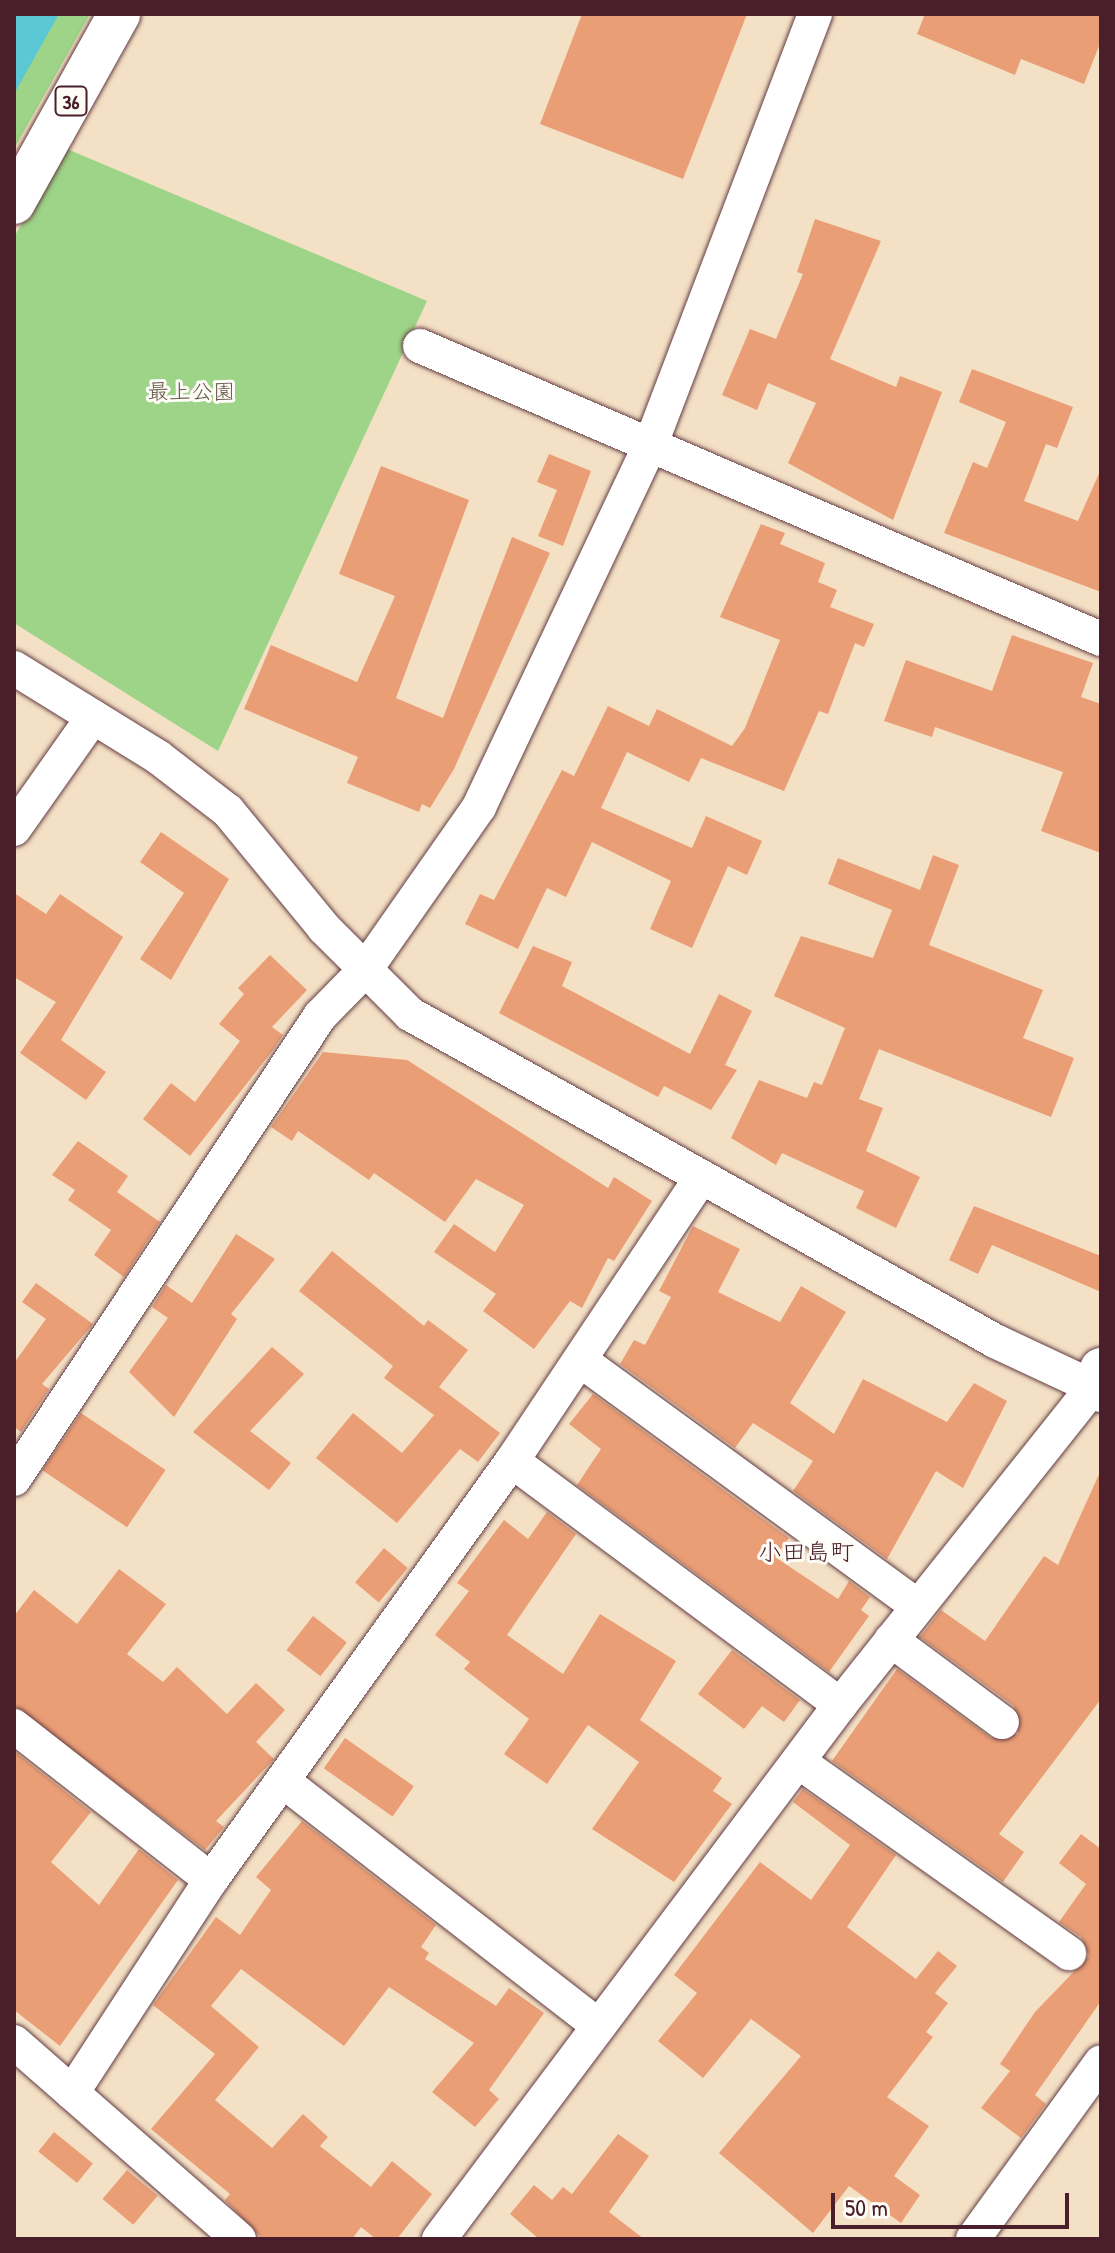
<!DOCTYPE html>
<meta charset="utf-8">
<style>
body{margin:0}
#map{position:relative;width:1115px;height:2253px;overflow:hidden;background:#f4e0c5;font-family:"Patrick Hand","Klee One",sans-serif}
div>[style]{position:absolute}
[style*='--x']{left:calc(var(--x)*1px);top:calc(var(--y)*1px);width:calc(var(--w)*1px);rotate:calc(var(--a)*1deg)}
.green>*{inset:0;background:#9dd487}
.water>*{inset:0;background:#5cc7d5}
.building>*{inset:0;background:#ea9e76;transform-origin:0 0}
.roads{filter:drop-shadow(0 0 2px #643c42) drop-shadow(0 0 2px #643c42)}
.minor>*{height:34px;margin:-17px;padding:0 17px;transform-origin:17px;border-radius:17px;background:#fff}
.major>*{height:42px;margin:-21px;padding:0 21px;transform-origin:21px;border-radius:21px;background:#fff}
span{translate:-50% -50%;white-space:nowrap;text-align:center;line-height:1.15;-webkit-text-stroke:6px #fdfcf7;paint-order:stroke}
.shield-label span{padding:2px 6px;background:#fdfcf7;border:2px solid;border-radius:6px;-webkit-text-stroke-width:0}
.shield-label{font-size:20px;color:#4a1f2b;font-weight:700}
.park-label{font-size:22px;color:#635547}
.neighbourhood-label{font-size:24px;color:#4a1f2b}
.frame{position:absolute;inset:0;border:16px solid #4a1f2b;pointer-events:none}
.scale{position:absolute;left:831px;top:2193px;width:238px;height:36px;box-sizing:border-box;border:4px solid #4a1f2b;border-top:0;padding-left:10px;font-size:24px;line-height:28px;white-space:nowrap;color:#4a1f2b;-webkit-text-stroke:6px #fdfcf7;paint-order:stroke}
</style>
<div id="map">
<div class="green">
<i style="clip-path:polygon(14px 14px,90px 14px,14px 149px)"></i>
<i style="clip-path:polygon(67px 149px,427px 301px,218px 751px,14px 623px,14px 237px)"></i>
</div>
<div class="water">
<i style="clip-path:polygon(14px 14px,59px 14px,14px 94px)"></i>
</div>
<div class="building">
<i style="clip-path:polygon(582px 14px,747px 14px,683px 179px,540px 124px)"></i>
<i style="clip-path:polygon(925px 14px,1101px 14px,1101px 41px,1084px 84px,1021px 59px,1015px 75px,917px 34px)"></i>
<i style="clip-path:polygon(815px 219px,881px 241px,830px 359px,896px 387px,900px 376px,942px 392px,893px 520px,788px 463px,816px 403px,768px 383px,757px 410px,722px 395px,750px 329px,776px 339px,803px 274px,797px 272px)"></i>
<i style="clip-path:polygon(972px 369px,1073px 407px,1057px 448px,1046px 444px,1024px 501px,1078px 521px,1101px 469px,1101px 592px,944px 533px,973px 462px,987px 468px,1006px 422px,959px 402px)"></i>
<i style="clip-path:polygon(549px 454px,591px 471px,563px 546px,538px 536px,557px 490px,537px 482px)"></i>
<i style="clip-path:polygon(381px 466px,469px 500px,396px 698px,443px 718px,512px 537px,550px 553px,454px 769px,430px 808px,422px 804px,419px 812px,347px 783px,358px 757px,244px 709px,271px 645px,357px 682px,395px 596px,339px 574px)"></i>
<i style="clip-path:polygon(761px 524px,785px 533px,780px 544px,825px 563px,818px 582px,837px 590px,830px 607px,874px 624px,864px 647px,855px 643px,828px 714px,819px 711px,784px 791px,701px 758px,689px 782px,627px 752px,601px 808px,692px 848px,706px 816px,762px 841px,747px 875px,728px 866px,692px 948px,650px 929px,671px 881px,592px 842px,566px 897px,547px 888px,518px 949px,465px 924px,480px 894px,494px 900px,562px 770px,574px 776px,608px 706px,649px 726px,657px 709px,732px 746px,745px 728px,780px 640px,720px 617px)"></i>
<i style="clip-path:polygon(1012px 635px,1093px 663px,1081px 697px,1101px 704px,1101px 853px,1041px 831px,1063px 772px,935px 727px,932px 737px,884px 721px,906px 660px,992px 691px)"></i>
<i style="clip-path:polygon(161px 832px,229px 879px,171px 980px,140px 959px,184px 893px,140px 862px)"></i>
<i style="clip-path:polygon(933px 855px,959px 865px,929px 945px,1043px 990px,1023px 1038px,1074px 1058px,1051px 1117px,879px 1049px,859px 1099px,883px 1108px,866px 1151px,920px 1177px,896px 1228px,856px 1208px,864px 1191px,782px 1153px,776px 1165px,731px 1138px,759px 1080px,807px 1098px,814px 1082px,822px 1085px,845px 1028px,774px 996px,801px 936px,873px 958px,892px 910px,828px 884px,838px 858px,920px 890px)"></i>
<i style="clip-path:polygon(14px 893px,46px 914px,60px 894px,123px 937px,61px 1040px,106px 1072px,86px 1100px,20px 1053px,56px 1002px,14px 977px)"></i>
<i style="clip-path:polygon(533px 946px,572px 962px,562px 986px,690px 1054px,719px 994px,752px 1011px,725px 1065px,737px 1070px,711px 1110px,664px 1086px,658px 1097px,499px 1013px)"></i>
<i style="clip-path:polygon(270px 955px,307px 990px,272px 1027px,283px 1035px,273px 1050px,190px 1156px,143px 1119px,171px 1083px,195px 1102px,240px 1041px,219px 1024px,244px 994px,238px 988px)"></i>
<i style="clip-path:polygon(323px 1052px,407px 1060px,608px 1188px,614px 1177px,652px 1201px,614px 1261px,608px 1258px,582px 1308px,570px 1301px,534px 1349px,483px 1311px,496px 1294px,434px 1252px,454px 1224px,495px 1252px,524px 1205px,476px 1179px,445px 1222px,374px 1173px,369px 1180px,298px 1131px,292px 1141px,271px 1127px)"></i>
<i style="clip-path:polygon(78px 1141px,128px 1176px,117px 1192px,160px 1222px,124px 1277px,94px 1255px,111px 1230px,68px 1200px,75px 1190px,52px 1175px)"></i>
<i style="clip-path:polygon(974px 1206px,1101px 1256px,1101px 1292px,992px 1245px,978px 1274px,949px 1260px)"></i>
<i style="clip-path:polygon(693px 1226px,740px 1249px,718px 1292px,780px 1322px,801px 1286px,846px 1312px,790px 1403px,834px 1434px,863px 1379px,947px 1422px,974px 1383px,1007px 1401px,963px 1488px,936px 1471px,887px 1559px,793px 1491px,813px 1461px,753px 1423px,735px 1448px,620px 1364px,634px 1340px,645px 1345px,671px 1297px,659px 1291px)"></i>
<i style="clip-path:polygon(236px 1234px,275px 1259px,231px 1314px,237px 1319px,174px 1417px,129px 1372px,168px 1318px,152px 1307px,166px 1285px,192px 1303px)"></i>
<i style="clip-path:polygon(332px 1251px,424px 1326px,428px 1320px,468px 1350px,439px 1387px,500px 1433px,478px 1462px,460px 1449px,397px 1523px,316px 1458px,353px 1413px,402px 1453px,434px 1415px,384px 1378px,393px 1366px,299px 1291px)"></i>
<i style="clip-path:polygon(36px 1283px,93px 1324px,42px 1384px,49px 1389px,21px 1432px,14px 1427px,14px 1363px,46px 1319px,22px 1302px)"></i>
<i style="clip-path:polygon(272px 1347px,304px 1374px,250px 1431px,291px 1463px,269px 1490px,193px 1432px)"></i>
<i style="clip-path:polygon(593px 1394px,789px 1538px,775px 1557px,838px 1599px,849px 1581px,870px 1597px,861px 1610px,869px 1616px,829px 1672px,577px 1485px,601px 1449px,569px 1424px)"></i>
<i style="left:81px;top:1413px;width:102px;height:69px;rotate:34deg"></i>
<i style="clip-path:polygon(1101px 1470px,1101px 1699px,999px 1834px,1024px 1852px,1003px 1882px,832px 1761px,897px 1669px,991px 1738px,1018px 1734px,1014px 1706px,920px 1637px,941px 1610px,985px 1641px,1044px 1556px,1058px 1565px)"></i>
<i style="clip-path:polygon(547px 1512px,576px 1534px,507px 1635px,563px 1674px,600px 1614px,676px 1661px,640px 1720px,722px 1778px,713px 1791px,732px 1804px,674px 1882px,592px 1829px,639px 1762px,588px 1725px,547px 1784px,504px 1754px,529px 1719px,464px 1669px,470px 1662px,435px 1635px,469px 1591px,457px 1583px,504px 1520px,528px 1539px)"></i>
<i style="left:384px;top:1548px;width:31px;height:45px;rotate:40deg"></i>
<i style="clip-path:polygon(119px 1569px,166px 1604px,127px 1654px,163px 1682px,177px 1667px,227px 1714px,256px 1683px,285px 1710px,256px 1742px,274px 1759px,216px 1821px,224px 1827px,205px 1850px,14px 1706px,14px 1616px,34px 1590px,77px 1624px)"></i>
<i style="left:313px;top:1616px;width:43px;height:43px;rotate:38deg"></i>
<i style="clip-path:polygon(732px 1650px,800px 1700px,784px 1722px,762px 1706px,744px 1729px,698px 1694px)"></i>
<i style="left:345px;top:1738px;width:84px;height:37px;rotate:35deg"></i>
<i style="clip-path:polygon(14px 1751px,91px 1812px,51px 1862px,99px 1905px,139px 1849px,178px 1880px,60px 2046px,14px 2010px)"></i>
<i style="clip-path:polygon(803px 1789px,896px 1855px,847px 1927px,916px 1979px,938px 1951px,957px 1966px,935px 1993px,948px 2003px,926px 2032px,933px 2037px,887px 2097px,929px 2126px,894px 2176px,920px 2195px,901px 2223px,849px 2186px,813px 2233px,719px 2153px,801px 2056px,751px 2019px,703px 2078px,658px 2041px,697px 1993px,674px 1975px,760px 1862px,811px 1900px,850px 1845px,793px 1802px)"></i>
<i style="clip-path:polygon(302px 1821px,436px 1925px,421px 1947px,429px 1953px,425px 1959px,496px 2006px,509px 1988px,544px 2013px,489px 2090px,499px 2099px,475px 2127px,432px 2092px,474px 2043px,389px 1987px,344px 2046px,241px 1969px,211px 2006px,259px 2047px,215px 2100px,272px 2148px,303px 2114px,328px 2137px,320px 2146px,371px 2187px,392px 2161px,432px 2194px,397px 2239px,376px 2239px,361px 2227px,352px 2239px,262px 2239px,225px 2200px,230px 2194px,151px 2129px,215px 2054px,153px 2005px,216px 1917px,240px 1935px,271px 1890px,256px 1877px)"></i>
<i style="clip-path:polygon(1081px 1834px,1101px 1849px,1101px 2001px,1035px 2095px,1046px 2104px,1021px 2138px,981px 2108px,1010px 2071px,1000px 2064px,1035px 2012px,1089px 1956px,1081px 1937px,1059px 1922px,1086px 1884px,1059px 1863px)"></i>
<i style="left:54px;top:2132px;width:50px;height:25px;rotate:39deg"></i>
<i style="clip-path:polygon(618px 2134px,649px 2156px,609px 2212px,644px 2239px,539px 2239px,510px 2214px,534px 2185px,552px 2200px,563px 2187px,572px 2194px)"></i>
<i style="left:127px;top:2170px;width:40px;height:38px;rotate:40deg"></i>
</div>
<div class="roads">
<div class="minor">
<i style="--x:420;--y:346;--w:741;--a:23.28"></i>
<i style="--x:14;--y:668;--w:169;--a:31.7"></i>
<i style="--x:158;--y:757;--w:88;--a:37.6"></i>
<i style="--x:228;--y:811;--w:151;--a:50.6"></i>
<i style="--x:324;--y:928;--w:122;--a:45"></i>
<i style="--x:410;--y:1014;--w:670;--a:29.2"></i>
<i style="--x:995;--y:1341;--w:108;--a:25.1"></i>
<i style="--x:1093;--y:1387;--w:406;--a:128.5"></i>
<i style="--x:840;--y:1705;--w:668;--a:126.9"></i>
<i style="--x:14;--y:829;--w:137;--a:-54.8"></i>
<i style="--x:580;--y:1360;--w:417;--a:36.1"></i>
<i style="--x:512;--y:1461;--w:409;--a:36.6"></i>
<i style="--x:14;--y:1479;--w:555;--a:-56.54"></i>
<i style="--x:320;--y:1016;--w:64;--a:-45.6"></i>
<i style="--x:365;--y:970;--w:199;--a:-55"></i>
<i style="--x:479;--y:807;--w:405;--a:-64.7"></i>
<i style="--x:652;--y:441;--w:457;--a:-69.1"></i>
<i style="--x:891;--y:1640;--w:138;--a:36.5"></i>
<i style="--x:14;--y:1726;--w:250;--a:38"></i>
<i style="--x:799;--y:1762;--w:331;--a:35.3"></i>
<i style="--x:283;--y:1781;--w:398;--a:37.8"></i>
<i style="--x:14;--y:2042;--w:299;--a:41.2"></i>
<i style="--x:72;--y:2093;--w:254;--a:-56.9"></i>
<i style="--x:211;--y:1880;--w:516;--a:-54.31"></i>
<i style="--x:512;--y:1461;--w:339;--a:-56.3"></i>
<i style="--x:973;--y:2239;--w:218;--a:-54.1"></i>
</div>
<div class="major">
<i style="--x:14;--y:203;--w:216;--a:-60.9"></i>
<i style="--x:1101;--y:1369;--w:20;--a:114"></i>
<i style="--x:1093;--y:1387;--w:9;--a:27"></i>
</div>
</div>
<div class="shield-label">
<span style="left:71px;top:101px">36</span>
</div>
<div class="park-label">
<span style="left:191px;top:392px">最上公園</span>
</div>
<div class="neighbourhood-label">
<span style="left:806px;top:1552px">小田島町</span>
</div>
<div class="frame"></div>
<div class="scale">50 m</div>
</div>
